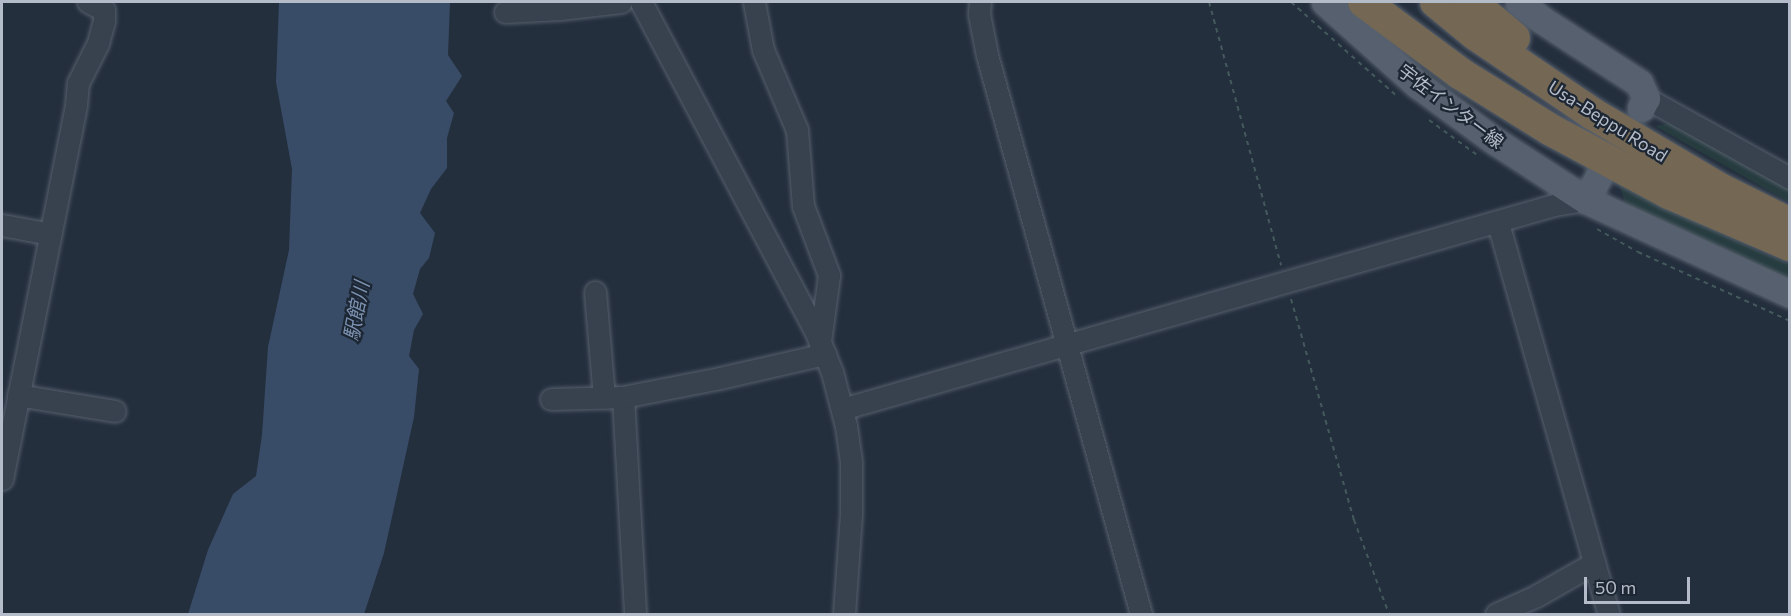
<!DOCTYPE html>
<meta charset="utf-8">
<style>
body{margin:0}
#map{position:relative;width:1791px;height:616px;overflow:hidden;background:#242f3e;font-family:Commissioner,"Noto Sans JP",sans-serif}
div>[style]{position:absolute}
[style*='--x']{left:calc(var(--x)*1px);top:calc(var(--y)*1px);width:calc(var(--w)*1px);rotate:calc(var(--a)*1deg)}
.green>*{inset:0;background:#263c3f}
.water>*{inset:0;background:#394c67}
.path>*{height:2px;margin-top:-1px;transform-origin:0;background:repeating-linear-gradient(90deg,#44595c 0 4.5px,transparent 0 9px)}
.roads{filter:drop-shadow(0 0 2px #565f6c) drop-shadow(0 0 2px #565f6c)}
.minor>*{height:21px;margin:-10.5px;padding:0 10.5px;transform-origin:10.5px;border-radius:10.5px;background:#38414e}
.major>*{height:27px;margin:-13.5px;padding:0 13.5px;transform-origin:13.5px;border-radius:13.5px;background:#56606e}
.highway>*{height:32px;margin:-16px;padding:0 16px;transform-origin:16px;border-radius:16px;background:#746855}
span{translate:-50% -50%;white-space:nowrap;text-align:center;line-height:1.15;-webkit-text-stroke:4.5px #1d2633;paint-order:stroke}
.street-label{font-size:18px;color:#b4bcc9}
.water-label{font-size:20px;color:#7c92b1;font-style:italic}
.frame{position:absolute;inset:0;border:3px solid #b4bcc9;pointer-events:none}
.scale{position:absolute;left:1584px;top:577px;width:106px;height:27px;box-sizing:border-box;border:3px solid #b4bcc9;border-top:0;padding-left:8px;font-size:18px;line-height:21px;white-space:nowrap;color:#b4bcc9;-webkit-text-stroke:4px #1d2633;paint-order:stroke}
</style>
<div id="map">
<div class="green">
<i style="clip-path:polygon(1674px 122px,1789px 186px,1789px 202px,1655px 126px)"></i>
<i style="clip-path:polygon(1619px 184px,1763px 253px,1789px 263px,1789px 281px,1626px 205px)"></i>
</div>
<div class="water">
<i style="clip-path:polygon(279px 2px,450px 2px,448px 55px,462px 76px,446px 101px,454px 113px,447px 138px,447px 168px,431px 189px,420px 213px,435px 233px,429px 258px,420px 269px,413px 294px,423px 314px,414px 330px,409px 356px,419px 369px,414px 417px,384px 553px,364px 614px,188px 614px,208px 550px,233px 494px,256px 476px,262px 435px,268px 347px,289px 250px,292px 169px,276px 82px)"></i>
</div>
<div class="path">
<i style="--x:1209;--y:2;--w:273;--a:74.7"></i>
<i style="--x:1291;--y:2;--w:143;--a:41.6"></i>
<i style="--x:1429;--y:120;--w:63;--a:36"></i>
<i style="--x:1597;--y:229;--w:47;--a:29.3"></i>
<i style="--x:1638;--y:252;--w:167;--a:24.4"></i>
<i style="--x:1291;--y:299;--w:230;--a:74.1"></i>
<i style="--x:1354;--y:520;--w:100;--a:69.6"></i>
</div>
<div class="roads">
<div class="minor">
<i style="--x:641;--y:2;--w:377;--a:62.1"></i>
<i style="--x:817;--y:335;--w:40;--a:68"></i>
<i style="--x:832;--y:372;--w:56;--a:75.5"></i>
<i style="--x:846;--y:426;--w:37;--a:82"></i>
<i style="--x:851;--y:463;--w:51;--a:90"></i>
<i style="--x:851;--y:514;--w:100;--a:94"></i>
<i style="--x:754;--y:2;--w:49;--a:79.4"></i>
<i style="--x:763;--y:50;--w:87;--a:67"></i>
<i style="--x:797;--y:130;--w:76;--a:85.5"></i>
<i style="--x:803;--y:206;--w:74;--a:69.4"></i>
<i style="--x:829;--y:275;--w:68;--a:97.7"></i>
<i style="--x:980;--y:2;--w:12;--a:95"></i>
<i style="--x:979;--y:14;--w:42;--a:79"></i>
<i style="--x:987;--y:55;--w:580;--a:74.6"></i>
<i style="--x:505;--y:12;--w:55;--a:-3.1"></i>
<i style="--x:560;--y:9;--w:61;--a:-6.5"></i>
<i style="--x:1646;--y:98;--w:165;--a:29.1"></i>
<i style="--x:1498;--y:223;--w:406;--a:74.2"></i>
<i style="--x:2;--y:225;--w:49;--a:10.6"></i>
<i style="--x:595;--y:292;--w:106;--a:85.1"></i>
<i style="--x:18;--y:395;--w:98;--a:9.4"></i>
<i style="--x:623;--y:397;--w:217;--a:86.8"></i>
<i style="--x:551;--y:399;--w:72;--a:-1.6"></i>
<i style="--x:623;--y:397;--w:99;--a:-11.1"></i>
<i style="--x:720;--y:378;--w:108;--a:-12.9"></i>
<i style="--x:842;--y:409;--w:741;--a:-15.99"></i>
<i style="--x:1554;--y:205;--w:32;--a:-9"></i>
<i style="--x:2;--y:479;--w:381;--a:-78.8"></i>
<i style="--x:76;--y:105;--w:22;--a:-85"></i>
<i style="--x:78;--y:83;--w:45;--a:-63.4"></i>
<i style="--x:98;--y:43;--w:24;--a:-75"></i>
<i style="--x:104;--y:20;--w:10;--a:-90"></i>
<i style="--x:104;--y:10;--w:18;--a:-153"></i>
<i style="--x:1496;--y:614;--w:44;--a:-24.2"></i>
<i style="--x:1536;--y:596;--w:67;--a:-29.6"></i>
</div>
<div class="major">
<i style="--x:1325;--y:2;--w:123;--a:41.7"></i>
<i style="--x:1417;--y:84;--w:97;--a:36.2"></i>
<i style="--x:1495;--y:141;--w:108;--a:33"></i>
<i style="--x:1586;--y:200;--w:225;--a:24.7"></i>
<i style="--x:1519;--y:2;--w:29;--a:38"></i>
<i style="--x:1542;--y:20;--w:116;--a:33"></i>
<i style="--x:1639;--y:83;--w:17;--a:65"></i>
<i style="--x:1646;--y:98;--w:11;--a:117"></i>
<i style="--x:1586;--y:200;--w:30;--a:-62"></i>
</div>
<div class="highway">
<i style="--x:1364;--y:2;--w:121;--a:36.6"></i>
<i style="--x:1461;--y:74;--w:106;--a:31.9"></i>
<i style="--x:1551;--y:130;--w:134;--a:28.1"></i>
<i style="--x:1669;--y:193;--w:132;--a:23.3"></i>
<i style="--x:1436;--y:2;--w:50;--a:39.4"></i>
<i style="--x:1475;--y:34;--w:143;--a:34.1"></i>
<i style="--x:1593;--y:114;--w:147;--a:30.6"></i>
<i style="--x:1720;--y:189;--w:78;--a:26.6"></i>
<i style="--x:1471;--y:2;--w:56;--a:39.9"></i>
</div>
</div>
<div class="street-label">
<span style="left:1451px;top:106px;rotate:37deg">宇佐インター線</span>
<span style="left:1608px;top:121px;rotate:32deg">Usa-Beppu Road</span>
</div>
<div class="water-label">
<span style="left:356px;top:311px;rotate:-79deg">駅館川</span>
</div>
<div class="frame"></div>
<div class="scale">50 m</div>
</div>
